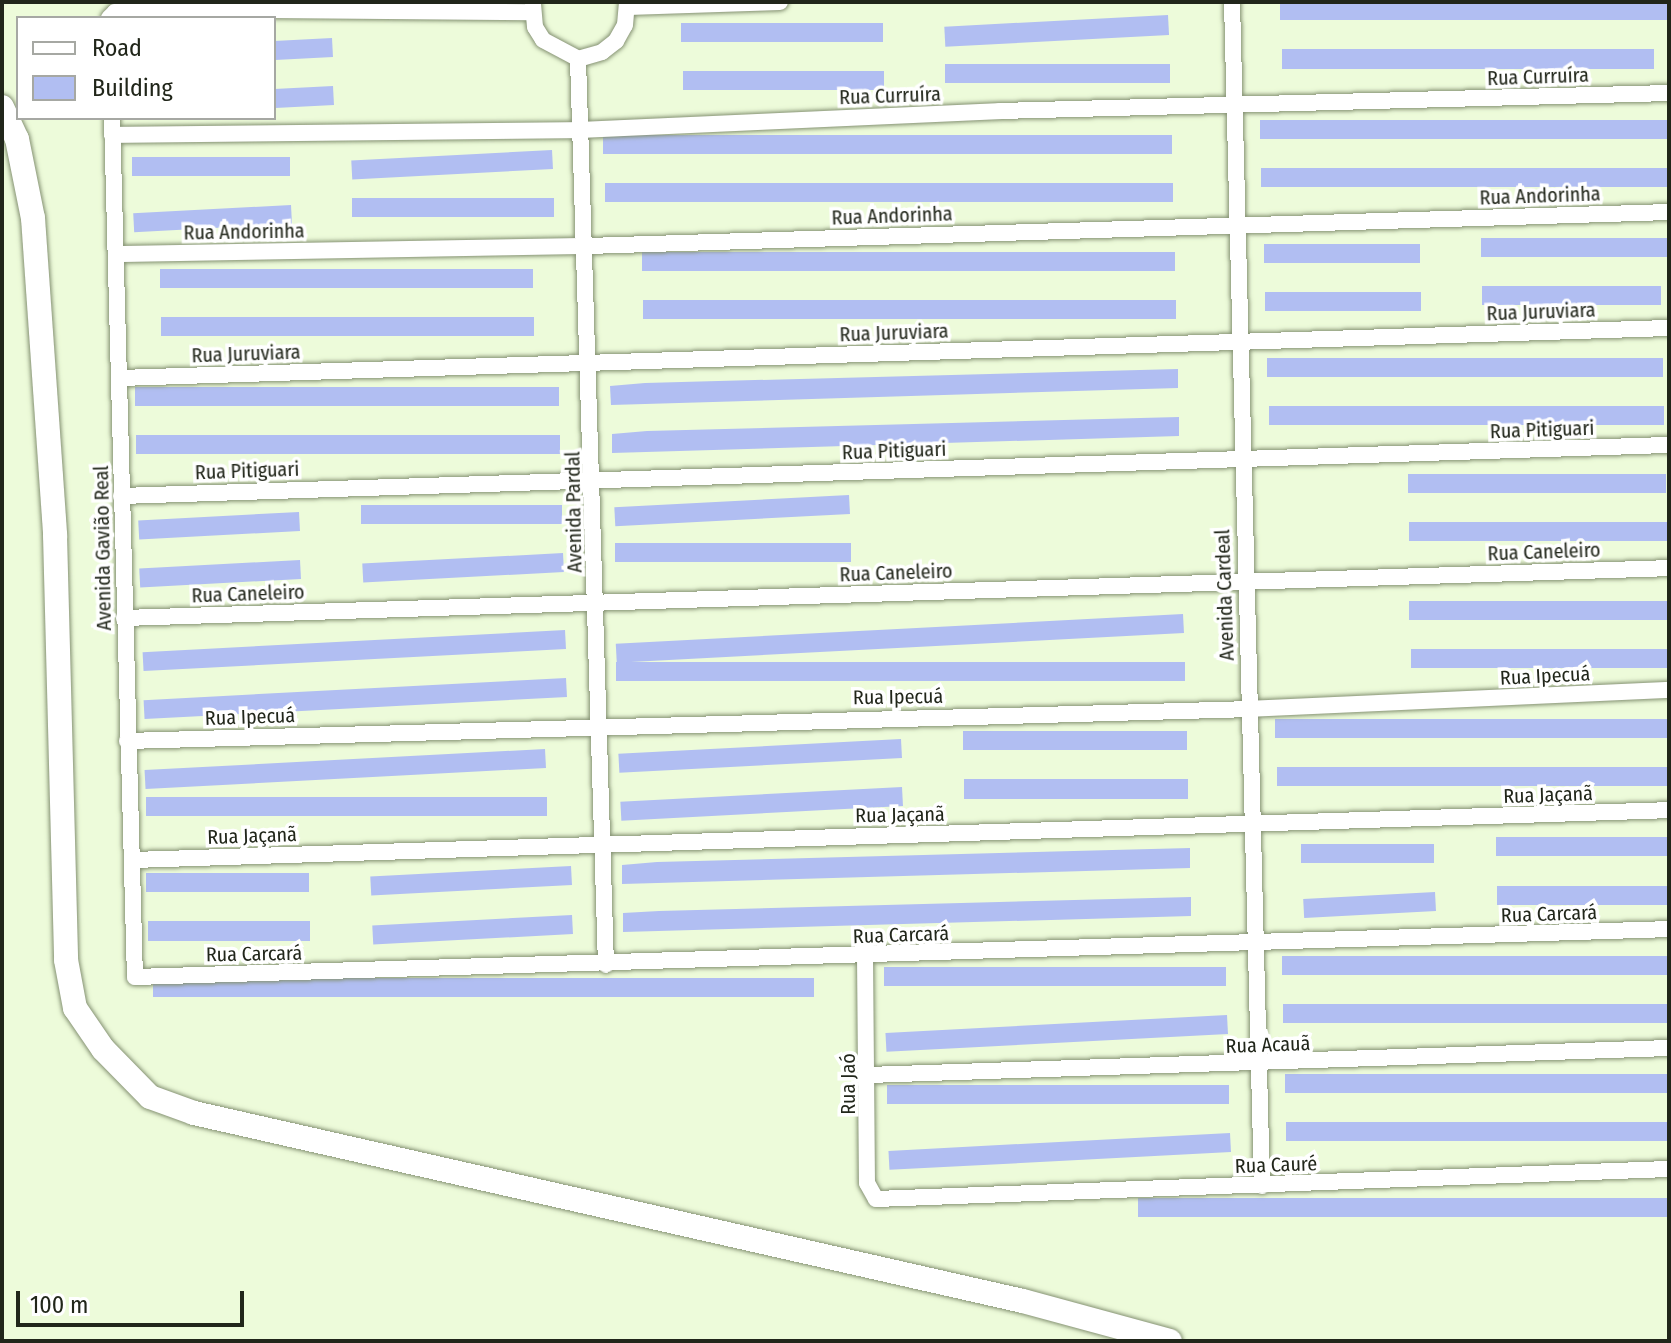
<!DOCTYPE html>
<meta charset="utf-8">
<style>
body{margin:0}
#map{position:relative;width:1671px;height:1343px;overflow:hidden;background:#edfbda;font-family:"Fira Sans Condensed",sans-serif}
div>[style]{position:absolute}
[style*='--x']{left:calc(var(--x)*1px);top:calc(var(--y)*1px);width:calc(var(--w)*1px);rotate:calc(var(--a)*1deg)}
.building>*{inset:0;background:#b1bef2;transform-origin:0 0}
.roads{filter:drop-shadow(0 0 2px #859273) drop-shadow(0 0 2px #859273)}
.minor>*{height:16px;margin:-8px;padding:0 8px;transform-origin:8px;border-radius:8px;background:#fff}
.secondary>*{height:24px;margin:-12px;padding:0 12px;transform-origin:12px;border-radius:12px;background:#fff}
span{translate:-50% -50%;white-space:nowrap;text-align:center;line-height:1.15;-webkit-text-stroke:7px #fff;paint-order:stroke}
.street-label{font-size:20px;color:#21261a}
.frame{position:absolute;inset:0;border:4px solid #21261a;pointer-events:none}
.legend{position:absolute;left:16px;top:16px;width:260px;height:104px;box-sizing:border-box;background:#fff;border:2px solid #a6a8a3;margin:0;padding:10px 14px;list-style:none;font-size:24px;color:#21261a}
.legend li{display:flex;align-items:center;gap:16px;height:40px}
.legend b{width:40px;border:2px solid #a6a8a3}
.scale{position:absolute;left:16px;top:1291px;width:228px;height:36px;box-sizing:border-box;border:4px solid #21261a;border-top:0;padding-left:10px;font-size:24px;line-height:28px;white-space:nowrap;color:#21261a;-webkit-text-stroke:6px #fff;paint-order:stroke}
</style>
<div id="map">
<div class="building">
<i style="left:1669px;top:2px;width:18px;height:389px;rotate:90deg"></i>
<i style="left:1168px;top:15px;width:20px;height:224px;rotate:87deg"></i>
<i style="left:883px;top:23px;width:19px;height:202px;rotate:90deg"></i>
<i style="left:332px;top:38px;width:19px;height:58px;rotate:87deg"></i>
<i style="left:1654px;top:49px;width:20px;height:372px;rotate:90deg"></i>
<i style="left:1170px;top:64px;width:19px;height:225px;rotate:90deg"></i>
<i style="left:884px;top:71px;width:19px;height:201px;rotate:90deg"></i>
<i style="left:333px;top:86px;width:19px;height:59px;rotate:87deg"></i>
<i style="left:1669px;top:120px;width:19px;height:409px;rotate:90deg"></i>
<i style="left:1172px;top:135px;width:19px;height:569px;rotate:90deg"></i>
<i style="left:552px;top:150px;width:19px;height:201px;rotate:87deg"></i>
<i style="left:290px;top:157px;width:19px;height:158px;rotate:90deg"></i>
<i style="left:1669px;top:168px;width:19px;height:408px;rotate:90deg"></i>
<i style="left:1173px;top:183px;width:19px;height:568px;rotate:90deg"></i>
<i style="left:554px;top:198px;width:19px;height:202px;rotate:90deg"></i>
<i style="left:291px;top:205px;width:19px;height:158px;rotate:87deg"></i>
<i style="left:1669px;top:238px;width:19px;height:188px;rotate:90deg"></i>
<i style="left:1420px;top:244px;width:19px;height:156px;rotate:90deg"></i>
<i style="left:1175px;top:252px;width:19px;height:533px;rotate:90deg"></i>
<i style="left:533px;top:269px;width:19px;height:373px;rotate:90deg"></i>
<i style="left:1661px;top:286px;width:19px;height:179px;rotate:90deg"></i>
<i style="left:1421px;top:292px;width:19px;height:156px;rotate:90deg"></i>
<i style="left:1176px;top:300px;width:19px;height:533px;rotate:90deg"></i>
<i style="left:534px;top:317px;width:19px;height:373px;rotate:90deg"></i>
<i style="left:1663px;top:358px;width:19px;height:396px;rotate:90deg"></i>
<i style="clip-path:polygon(1178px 369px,1178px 388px,611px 405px,610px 386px,645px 383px)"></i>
<i style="left:559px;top:387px;width:19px;height:424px;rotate:90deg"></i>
<i style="left:1664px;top:406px;width:19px;height:395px;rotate:90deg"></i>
<i style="clip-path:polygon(1179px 417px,1179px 436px,612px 453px,612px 434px,647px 431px)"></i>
<i style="left:560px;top:435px;width:19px;height:424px;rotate:90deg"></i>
<i style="left:1666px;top:474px;width:19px;height:258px;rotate:90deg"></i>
<i style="left:849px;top:495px;width:19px;height:235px;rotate:87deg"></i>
<i style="left:562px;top:505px;width:19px;height:201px;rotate:90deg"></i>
<i style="left:299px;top:512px;width:19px;height:161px;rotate:87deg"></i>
<i style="left:1667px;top:522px;width:19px;height:258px;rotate:90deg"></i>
<i style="left:851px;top:543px;width:19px;height:236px;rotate:90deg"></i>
<i style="left:563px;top:553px;width:19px;height:201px;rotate:87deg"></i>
<i style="left:300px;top:560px;width:19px;height:161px;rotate:87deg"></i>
<i style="left:1668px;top:601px;width:19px;height:259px;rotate:90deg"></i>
<i style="left:1183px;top:614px;width:19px;height:568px;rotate:87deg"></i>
<i style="left:565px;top:630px;width:19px;height:423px;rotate:87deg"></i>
<i style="left:1669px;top:649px;width:19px;height:258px;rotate:90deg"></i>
<i style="left:1185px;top:662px;width:19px;height:569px;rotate:90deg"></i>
<i style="left:566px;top:678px;width:19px;height:423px;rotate:87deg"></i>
<i style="left:1669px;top:719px;width:19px;height:394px;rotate:90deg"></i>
<i style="left:1187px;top:731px;width:19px;height:224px;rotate:90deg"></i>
<i style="left:901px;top:739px;width:19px;height:283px;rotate:87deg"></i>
<i style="left:545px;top:749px;width:19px;height:401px;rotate:87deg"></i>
<i style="left:1669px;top:767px;width:19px;height:392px;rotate:90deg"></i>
<i style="left:1188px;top:779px;width:20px;height:224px;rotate:90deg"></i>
<i style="left:902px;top:787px;width:19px;height:282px;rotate:87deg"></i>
<i style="left:547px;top:797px;width:19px;height:401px;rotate:90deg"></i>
<i style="left:1669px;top:837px;width:19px;height:173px;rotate:90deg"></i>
<i style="left:1434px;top:844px;width:19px;height:133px;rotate:90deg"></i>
<i style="clip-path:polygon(1190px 848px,1190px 868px,622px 884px,622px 865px,657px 862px)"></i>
<i style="left:571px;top:866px;width:19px;height:201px;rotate:87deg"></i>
<i style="left:309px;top:873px;width:19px;height:163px;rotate:90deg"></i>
<i style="left:1669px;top:886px;width:19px;height:172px;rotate:90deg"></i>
<i style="left:1435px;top:892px;width:19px;height:132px;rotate:87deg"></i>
<i style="clip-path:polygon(1191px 897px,1191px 916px,623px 932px,623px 913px,659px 911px)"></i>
<i style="left:572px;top:915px;width:19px;height:200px;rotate:87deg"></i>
<i style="left:310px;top:921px;width:20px;height:162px;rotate:90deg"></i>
<i style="left:1669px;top:956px;width:19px;height:387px;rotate:90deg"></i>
<i style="left:1226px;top:967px;width:19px;height:342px;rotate:90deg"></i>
<i style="left:814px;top:978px;width:19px;height:661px;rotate:90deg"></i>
<i style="left:1669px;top:1004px;width:19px;height:386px;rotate:90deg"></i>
<i style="left:1227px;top:1015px;width:19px;height:342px;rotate:87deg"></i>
<i style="left:1669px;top:1074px;width:19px;height:384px;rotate:90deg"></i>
<i style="left:1229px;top:1085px;width:19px;height:342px;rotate:90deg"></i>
<i style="left:1669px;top:1122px;width:19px;height:383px;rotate:90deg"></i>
<i style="left:1230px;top:1133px;width:19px;height:342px;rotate:87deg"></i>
<i style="left:1669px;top:1198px;width:19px;height:531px;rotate:90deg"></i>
</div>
<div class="roads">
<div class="minor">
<i style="--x:1232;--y:2;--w:1184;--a:88.55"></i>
<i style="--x:533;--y:4;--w:23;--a:85"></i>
<i style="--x:535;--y:27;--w:15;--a:58"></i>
<i style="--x:543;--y:40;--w:40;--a:28"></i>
<i style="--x:578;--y:59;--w:25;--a:-16"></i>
<i style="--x:602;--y:52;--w:18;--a:-38"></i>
<i style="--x:616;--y:41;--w:18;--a:-61"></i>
<i style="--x:625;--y:25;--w:23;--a:-85"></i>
<i style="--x:628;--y:7;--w:152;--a:-1.9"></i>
<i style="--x:109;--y:18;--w:8;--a:-45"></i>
<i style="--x:115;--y:12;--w:37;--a:-5"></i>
<i style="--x:152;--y:9;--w:380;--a:0.5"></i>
<i style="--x:578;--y:59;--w:906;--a:88.23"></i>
<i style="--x:112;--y:118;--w:859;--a:88.47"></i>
<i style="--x:135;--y:977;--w:1535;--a:-1.79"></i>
<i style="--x:112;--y:135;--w:470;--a:-0.6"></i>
<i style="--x:582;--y:130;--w:418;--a:-2.6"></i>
<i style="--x:1000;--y:111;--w:669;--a:-1.54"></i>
<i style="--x:116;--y:254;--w:471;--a:-1"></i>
<i style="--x:587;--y:246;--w:1083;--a:-1.8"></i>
<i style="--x:120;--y:378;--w:1550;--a:-1.85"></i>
<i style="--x:121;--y:496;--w:1549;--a:-1.89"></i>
<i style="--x:124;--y:618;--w:1546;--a:-1.85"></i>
<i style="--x:127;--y:741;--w:1122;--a:-1.63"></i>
<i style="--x:1249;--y:709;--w:420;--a:-2.6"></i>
<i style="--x:133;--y:860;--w:1537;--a:-1.86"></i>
<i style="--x:865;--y:956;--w:227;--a:89.5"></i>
<i style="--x:867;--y:1183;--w:18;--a:61"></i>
<i style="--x:876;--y:1199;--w:794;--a:-2.17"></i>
<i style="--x:868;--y:1075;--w:801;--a:-1.93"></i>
</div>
<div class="secondary">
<i style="--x:2;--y:107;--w:35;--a:65"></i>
<i style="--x:17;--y:139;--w:81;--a:78.6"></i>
<i style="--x:33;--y:218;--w:318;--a:86"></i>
<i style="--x:55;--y:535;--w:425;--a:88.5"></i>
<i style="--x:66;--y:960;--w:49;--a:79.4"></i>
<i style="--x:75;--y:1008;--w:50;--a:55.7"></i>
<i style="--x:103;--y:1049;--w:67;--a:45.6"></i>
<i style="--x:150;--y:1097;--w:47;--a:20"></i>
<i style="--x:194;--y:1113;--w:850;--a:12.78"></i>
<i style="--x:1023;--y:1301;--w:152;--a:15.2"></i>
</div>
</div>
<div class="street-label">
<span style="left:1538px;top:77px;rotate:-2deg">Rua Curruíra</span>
<span style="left:890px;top:96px;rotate:-2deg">Rua Curruíra</span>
<span style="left:1540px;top:196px;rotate:-2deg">Rua Andorinha</span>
<span style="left:892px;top:216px;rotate:-2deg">Rua Andorinha</span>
<span style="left:244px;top:232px;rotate:-1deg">Rua Andorinha</span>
<span style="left:1541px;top:312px;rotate:-2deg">Rua Juruviara</span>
<span style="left:894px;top:333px;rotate:-2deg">Rua Juruviara</span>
<span style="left:246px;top:354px;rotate:-2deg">Rua Juruviara</span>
<span style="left:1542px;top:430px;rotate:-2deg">Rua Pitiguari</span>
<span style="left:894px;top:451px;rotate:-2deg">Rua Pitiguari</span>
<span style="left:247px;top:471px;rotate:-2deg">Rua Pitiguari</span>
<span style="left:574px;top:512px;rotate:-91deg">Avenida Pardal</span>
<span style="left:103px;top:548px;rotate:-91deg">Avenida Gavião Real</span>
<span style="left:1544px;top:552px;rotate:-2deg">Rua Caneleiro</span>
<span style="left:896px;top:573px;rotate:-2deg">Rua Caneleiro</span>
<span style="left:248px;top:594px;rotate:-2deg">Rua Caneleiro</span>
<span style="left:1225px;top:595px;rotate:-92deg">Avenida Cardeal</span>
<span style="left:1545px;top:676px;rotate:-3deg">Rua Ipecuá</span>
<span style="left:898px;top:697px;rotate:-1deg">Rua Ipecuá</span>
<span style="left:250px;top:717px;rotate:-2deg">Rua Ipecuá</span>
<span style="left:1548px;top:795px;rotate:-2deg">Rua Jaçanã</span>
<span style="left:900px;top:815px;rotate:-1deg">Rua Jaçanã</span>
<span style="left:252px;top:836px;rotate:-2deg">Rua Jaçanã</span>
<span style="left:1549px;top:914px;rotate:-2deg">Rua Carcará</span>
<span style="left:901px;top:935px;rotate:-2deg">Rua Carcará</span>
<span style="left:254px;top:954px;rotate:-1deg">Rua Carcará</span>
<span style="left:1268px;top:1045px;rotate:-2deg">Rua Acauã</span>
<span style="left:848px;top:1084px;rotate:-90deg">Rua Jaó</span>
<span style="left:1276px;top:1165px;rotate:-2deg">Rua Cauré</span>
</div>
<div class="frame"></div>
<ul class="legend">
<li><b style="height:10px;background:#fff"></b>Road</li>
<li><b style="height:22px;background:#b1bef2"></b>Building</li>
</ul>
<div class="scale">100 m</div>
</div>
